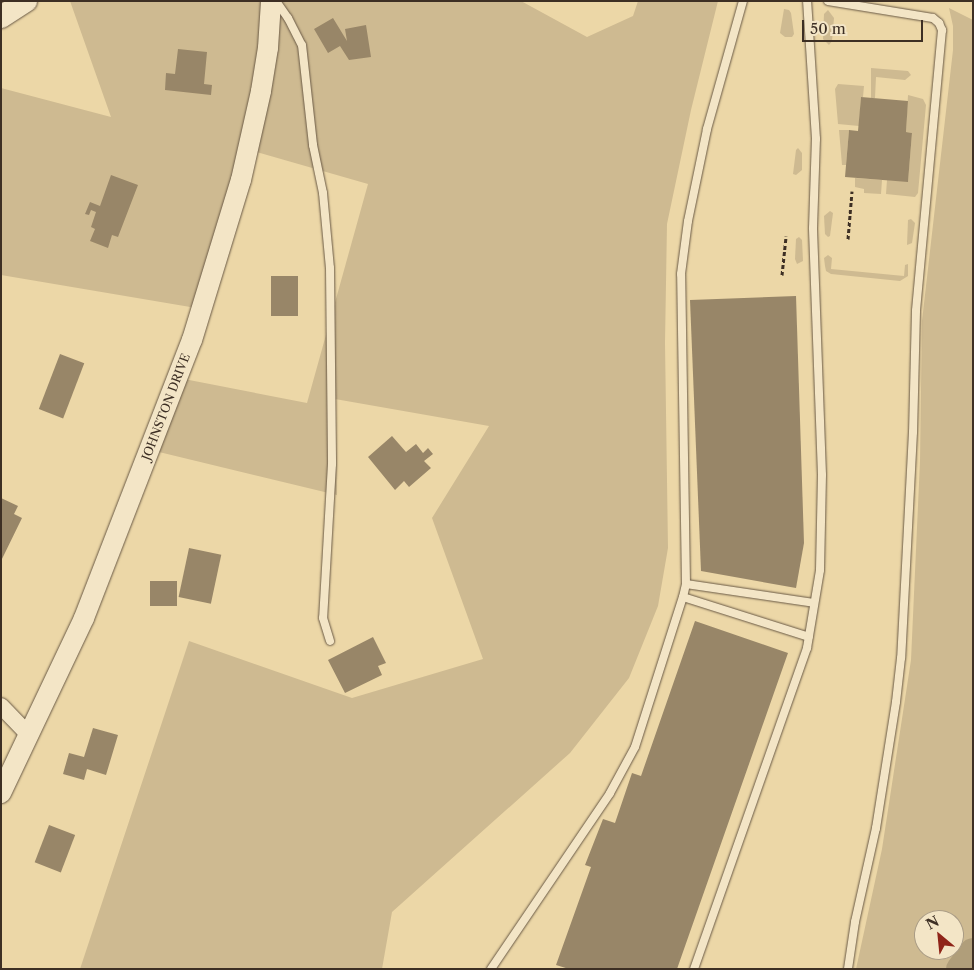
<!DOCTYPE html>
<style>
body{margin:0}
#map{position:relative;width:974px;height:970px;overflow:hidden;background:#ecd7a7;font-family:"Libre Caslon Text",serif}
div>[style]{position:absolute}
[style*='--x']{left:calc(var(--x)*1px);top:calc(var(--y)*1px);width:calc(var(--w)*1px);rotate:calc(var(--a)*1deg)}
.green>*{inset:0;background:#ceba91}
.river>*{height:29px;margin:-14.5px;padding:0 14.5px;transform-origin:14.5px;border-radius:14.5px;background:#b09e7a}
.building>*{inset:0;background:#988668;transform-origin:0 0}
.path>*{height:3px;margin-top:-1.5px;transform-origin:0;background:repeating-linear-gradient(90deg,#3d2f24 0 4px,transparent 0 6.5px)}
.roads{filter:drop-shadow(0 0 1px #695945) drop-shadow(0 0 1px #695945)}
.service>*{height:8px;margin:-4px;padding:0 4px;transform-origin:4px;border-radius:4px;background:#f3e5c6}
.minor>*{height:16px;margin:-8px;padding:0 8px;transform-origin:8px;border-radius:8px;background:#f3e5c6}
.tertiary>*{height:20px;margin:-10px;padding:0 10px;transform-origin:10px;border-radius:10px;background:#f3e5c6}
.secondary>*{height:22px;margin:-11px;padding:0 11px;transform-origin:11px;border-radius:11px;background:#f3e5c6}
span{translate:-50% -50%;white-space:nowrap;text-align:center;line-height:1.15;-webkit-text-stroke:4px #f3e5c6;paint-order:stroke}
.street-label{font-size:12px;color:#3d2f24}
.frame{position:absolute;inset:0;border:2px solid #3d2f24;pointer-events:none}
.north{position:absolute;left:914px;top:910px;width:50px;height:50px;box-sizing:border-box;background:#f3e5c6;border:1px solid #aa9c85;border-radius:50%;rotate:332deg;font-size:14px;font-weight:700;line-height:20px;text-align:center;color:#3d2f24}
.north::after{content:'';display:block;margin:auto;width:18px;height:22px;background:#8f2418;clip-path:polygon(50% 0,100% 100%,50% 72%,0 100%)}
.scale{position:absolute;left:802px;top:20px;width:121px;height:22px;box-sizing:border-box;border:2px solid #3d2f24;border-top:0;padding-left:6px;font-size:15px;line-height:18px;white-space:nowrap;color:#3d2f24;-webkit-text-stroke:4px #f3e5c6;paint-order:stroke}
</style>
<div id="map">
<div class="green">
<i style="clip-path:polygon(70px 1px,521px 1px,587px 37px,633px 16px,638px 1px,718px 1px,691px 110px,667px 224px,665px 343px,668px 548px,658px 606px,629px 678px,570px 753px,392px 912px,382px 969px,80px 969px,189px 641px,352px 698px,483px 659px,432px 518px,489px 426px,335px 399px,337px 495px,159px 452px,184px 379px,307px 403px,368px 184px,253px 151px,208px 310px,1px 275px,1px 88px,111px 117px)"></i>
<i style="clip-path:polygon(evenodd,949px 8px,973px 20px,973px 969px,856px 969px,882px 849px,911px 660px,920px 461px,922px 321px,953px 50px,953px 26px,949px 8px,924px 920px,954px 920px,954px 950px,924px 950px,924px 920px)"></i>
<i style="clip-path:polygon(784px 9px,789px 10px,791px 13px,794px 34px,792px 37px,785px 37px,780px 33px)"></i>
<i style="clip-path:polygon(828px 10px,834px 18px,832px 41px,829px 45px,823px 39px,824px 14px)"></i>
<i style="clip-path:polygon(871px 68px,908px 71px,911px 75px,905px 80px,876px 77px,875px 98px,871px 98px)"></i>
<i style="clip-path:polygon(838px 84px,864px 86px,863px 97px,861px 97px,859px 126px,838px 124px,835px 89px)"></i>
<i style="clip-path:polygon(908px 95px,923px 99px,926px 105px,918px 193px,915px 197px,886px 194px,887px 180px,908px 181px,912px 133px,906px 132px)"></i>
<i style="clip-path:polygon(839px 130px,849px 130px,846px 165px,842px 165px)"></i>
<i style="clip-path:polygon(798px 148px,802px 153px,802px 170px,796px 175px,793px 174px,796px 150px)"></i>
<i style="clip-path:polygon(855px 178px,882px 180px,881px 194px,864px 193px,864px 189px,855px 187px)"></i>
<i style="clip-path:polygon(830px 211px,833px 213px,830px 236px,828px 237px,825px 234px,824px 216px)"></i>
<i style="clip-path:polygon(911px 219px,915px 223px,912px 243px,907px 245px,908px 220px)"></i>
<i style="clip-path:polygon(799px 237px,802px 240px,803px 261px,797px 264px,795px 259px,796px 239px)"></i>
<i style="clip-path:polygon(828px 255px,832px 258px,831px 269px,904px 276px,905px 265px,908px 264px,908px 276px,900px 281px,831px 274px,826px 271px,825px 266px,824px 258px)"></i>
</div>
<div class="river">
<i style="--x:960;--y:969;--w:21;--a:-53"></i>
</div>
<div class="building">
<i style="clip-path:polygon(333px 18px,347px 41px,345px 29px,366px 25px,371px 57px,349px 60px,340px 46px,328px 53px,314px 29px)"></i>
<i style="clip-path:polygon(178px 49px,207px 52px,204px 84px,212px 85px,211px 95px,165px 90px,166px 73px,175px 74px)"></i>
<i style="clip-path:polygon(861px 97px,908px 101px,906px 132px,912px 133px,908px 182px,845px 177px,849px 130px,858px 131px)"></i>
<i style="clip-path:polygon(111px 175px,138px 185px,118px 237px,112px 235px,108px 248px,90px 241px,95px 229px,91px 227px,96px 212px,91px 210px,89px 215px,85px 214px,90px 202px,100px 206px)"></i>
<i style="left:271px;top:276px;width:27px;height:40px"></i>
<i style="clip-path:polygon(796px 296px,804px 543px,796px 588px,701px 571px,690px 300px)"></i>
<i style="left:60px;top:354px;width:26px;height:59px;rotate:21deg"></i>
<i style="clip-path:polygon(392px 436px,406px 452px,416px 444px,423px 453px,428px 448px,433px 454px,424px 461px,431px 468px,409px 487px,404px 481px,395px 490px,368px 457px)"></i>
<i style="clip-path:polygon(1px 498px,18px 506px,14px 514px,22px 518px,1px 561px)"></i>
<i style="left:189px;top:548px;width:33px;height:50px;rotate:12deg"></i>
<i style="left:150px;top:581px;width:27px;height:25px"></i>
<i style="clip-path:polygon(695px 621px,788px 653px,677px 969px,569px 969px,556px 965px,591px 867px,585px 865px,603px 819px,615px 823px,632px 773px,641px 776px)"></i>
<i style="clip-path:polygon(373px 637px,386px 663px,378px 666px,382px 675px,345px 693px,328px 660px)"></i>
<i style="clip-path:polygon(93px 728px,118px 735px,106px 775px,87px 769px,84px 780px,63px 774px,69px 753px,84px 757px)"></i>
<i style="left:49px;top:825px;width:28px;height:40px;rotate:21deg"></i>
</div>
<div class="path">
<i style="--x:848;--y:239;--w:48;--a:-85.2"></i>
<i style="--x:782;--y:275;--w:39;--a:-84"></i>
</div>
<div class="roads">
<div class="service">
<i style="--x:276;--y:1;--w:21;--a:55"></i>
<i style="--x:288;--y:18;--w:30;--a:63"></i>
<i style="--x:302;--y:45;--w:101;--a:83.7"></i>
<i style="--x:313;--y:145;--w:49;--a:78.2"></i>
<i style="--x:323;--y:193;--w:75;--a:84.7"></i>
<i style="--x:330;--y:268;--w:196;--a:89.4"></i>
<i style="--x:332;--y:464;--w:154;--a:93.3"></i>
<i style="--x:323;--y:618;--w:24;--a:73"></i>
<i style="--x:828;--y:1;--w:106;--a:9.2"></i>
<i style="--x:933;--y:18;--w:8;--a:40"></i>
<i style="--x:939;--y:23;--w:8;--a:67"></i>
<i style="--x:942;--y:30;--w:282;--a:95.3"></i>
<i style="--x:916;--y:311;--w:121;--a:91.4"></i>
<i style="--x:913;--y:432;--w:226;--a:93"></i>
<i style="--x:901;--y:658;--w:44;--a:96.5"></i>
<i style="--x:896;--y:702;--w:128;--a:99"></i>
<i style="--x:876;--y:828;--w:96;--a:102.6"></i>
<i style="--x:855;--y:922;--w:48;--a:98.5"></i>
<i style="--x:686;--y:584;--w:129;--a:8.4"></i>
<i style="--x:683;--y:597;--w:132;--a:17.6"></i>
<i style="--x:491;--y:969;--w:212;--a:-55.9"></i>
<i style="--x:610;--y:793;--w:52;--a:-61.5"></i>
<i style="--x:635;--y:747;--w:157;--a:-72.3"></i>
<i style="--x:683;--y:597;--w:13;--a:-77"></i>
<i style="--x:686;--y:584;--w:310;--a:-90.9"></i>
<i style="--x:681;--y:274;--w:53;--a:-82.5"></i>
<i style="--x:688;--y:221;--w:94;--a:-78.3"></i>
<i style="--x:707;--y:129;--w:133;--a:-74.3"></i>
<i style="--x:694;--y:969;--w:340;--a:-70.6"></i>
<i style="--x:807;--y:648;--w:79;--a:-80.5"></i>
<i style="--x:820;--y:570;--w:95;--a:-88.8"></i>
<i style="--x:822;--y:475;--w:247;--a:-92.1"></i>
<i style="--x:813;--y:228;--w:89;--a:-88.1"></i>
<i style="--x:816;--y:139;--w:138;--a:-93.7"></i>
</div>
<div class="minor">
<i style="--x:1;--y:706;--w:40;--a:46"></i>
</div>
<div class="tertiary">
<i style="--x:1;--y:793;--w:194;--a:-64.6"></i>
<i style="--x:84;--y:618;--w:298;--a:-68.8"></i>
<i style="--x:192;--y:340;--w:167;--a:-73"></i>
<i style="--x:241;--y:180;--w:91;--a:-77.3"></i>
<i style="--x:261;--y:91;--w:44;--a:-80.8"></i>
<i style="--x:268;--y:48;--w:47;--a:-86.3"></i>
</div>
<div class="secondary">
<i style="--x:1;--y:17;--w:30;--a:-33"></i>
</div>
</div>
<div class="street-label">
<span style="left:166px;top:407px;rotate:-69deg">JOHNSTON DRIVE</span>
</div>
<div class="frame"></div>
<div class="north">N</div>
<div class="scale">50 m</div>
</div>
